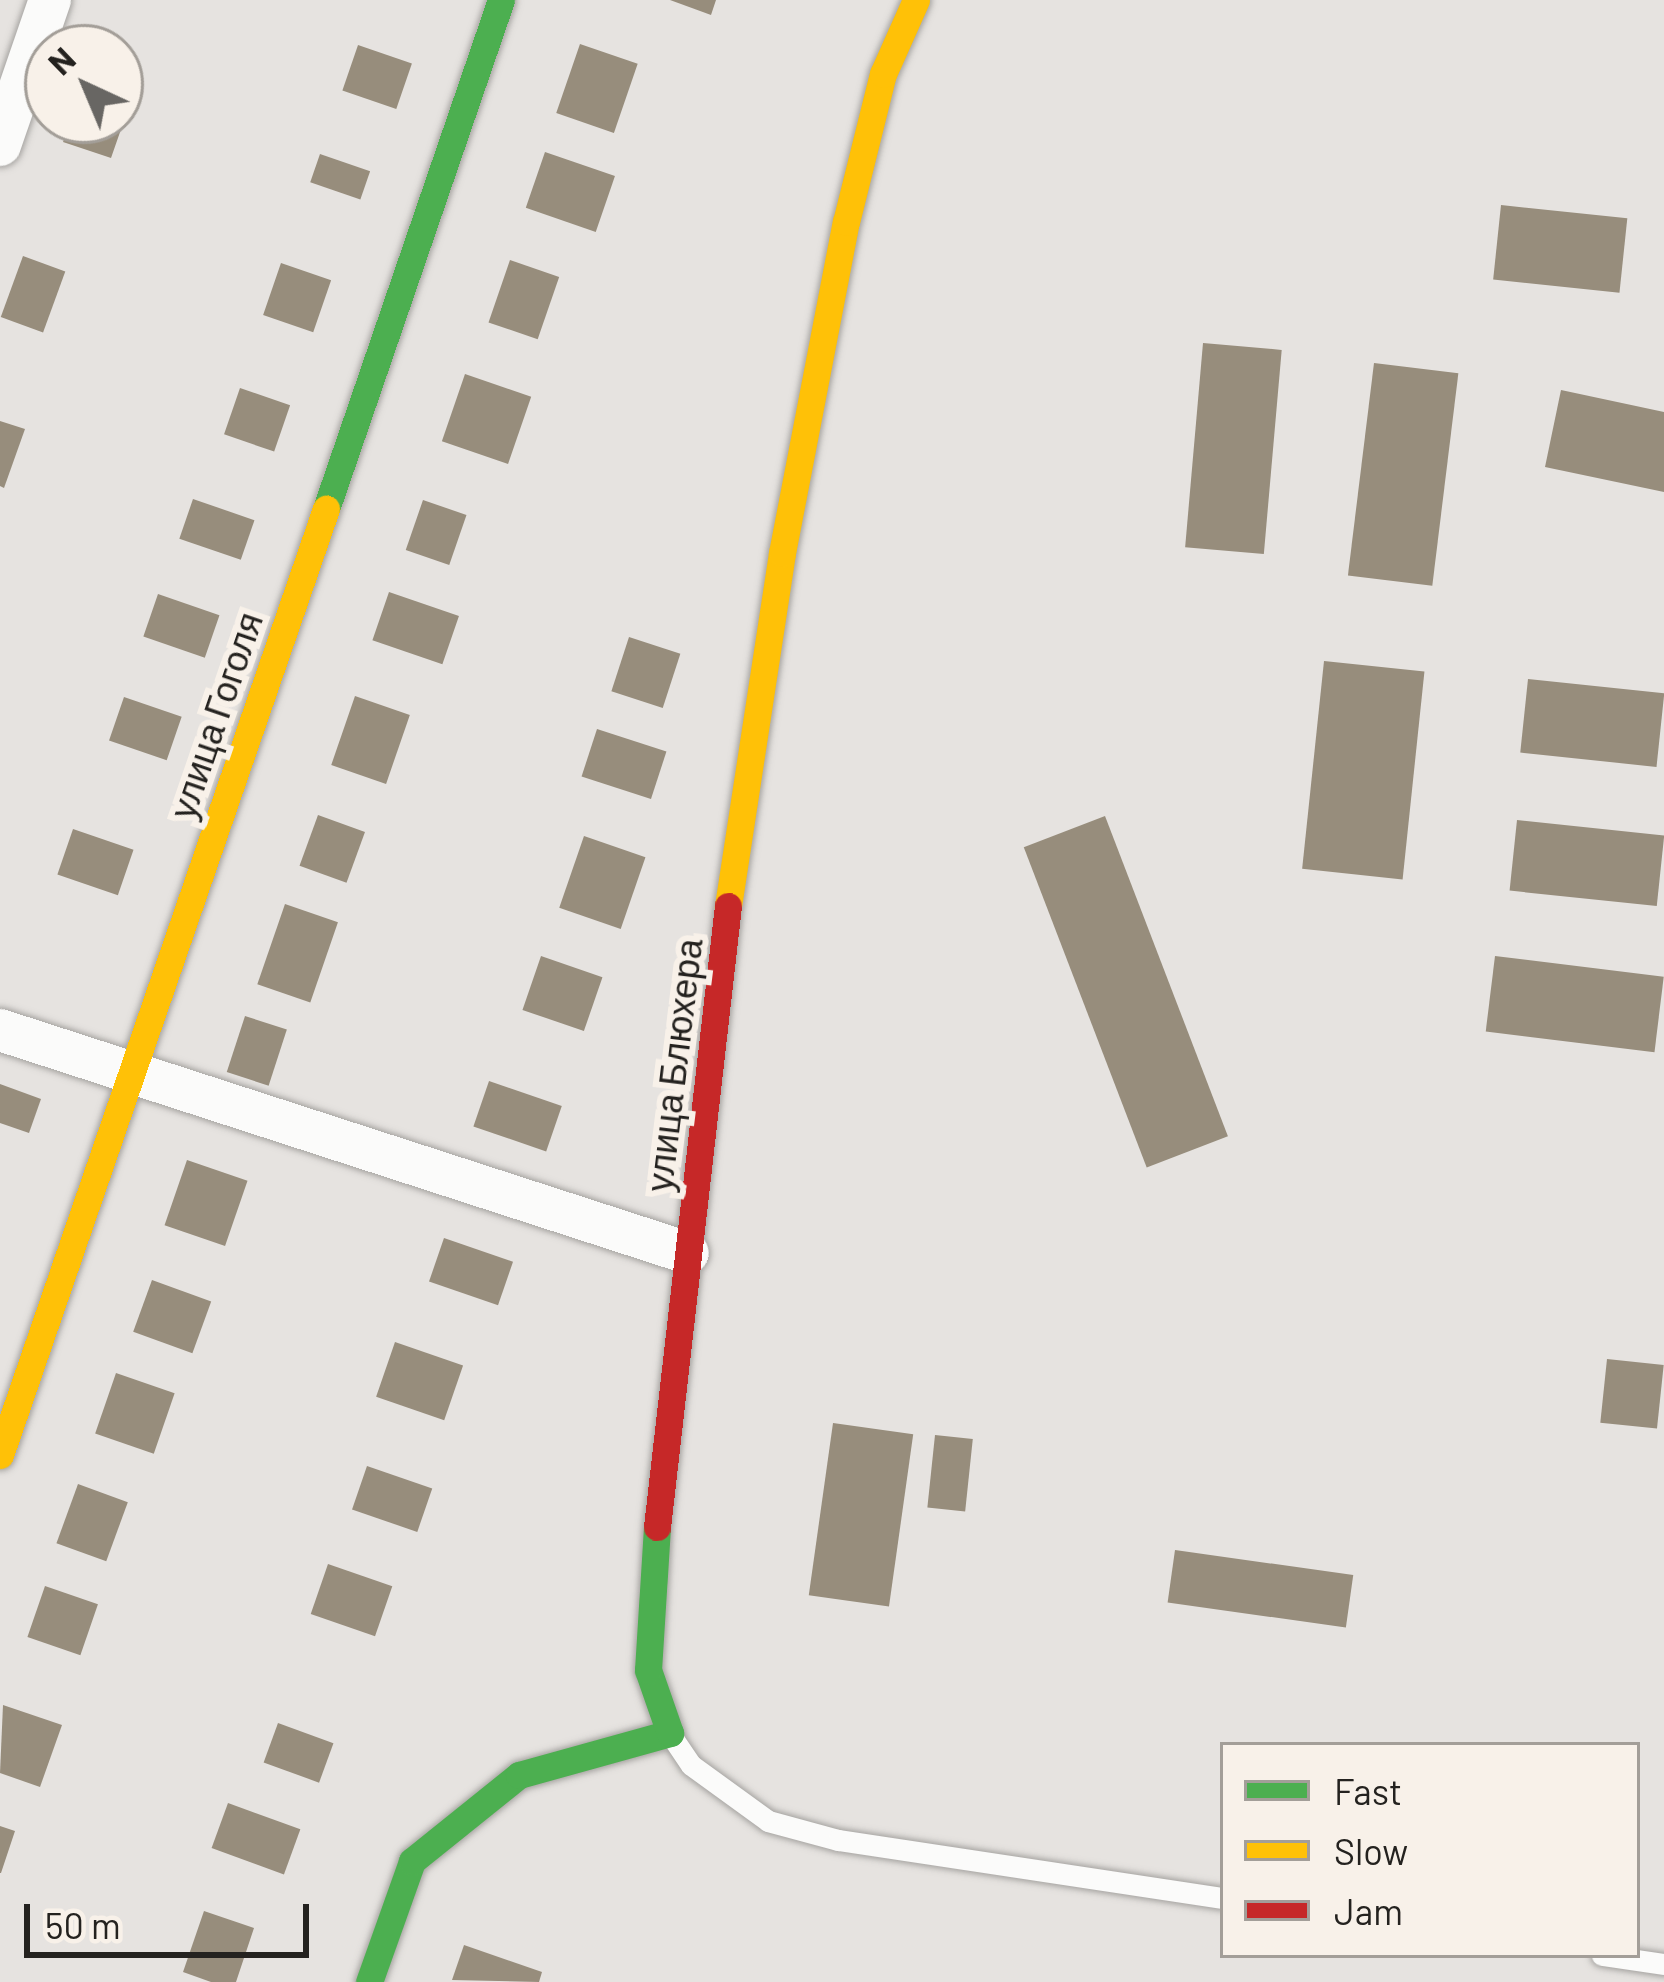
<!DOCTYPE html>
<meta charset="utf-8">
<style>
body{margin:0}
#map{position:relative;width:1664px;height:1982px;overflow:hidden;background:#e6e3e0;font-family:Barlow,sans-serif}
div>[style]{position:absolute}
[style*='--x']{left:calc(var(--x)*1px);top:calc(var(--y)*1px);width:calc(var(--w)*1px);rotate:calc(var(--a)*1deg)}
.building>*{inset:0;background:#978d7c;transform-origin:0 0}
.roads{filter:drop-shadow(0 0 3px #a6a4a1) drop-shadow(0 0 3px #a6a4a1)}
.lane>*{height:21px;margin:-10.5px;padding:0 10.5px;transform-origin:10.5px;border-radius:10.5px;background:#fbfbfa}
.street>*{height:42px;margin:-21px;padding:0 21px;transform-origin:21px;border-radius:21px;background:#fbfbfa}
.fast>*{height:27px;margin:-13.5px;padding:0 13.5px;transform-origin:13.5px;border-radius:13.5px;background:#4caf50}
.slow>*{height:27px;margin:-13.5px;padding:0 13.5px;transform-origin:13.5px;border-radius:13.5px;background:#ffc107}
.jam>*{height:27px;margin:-13.5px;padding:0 13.5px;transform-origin:13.5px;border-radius:13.5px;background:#c62828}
span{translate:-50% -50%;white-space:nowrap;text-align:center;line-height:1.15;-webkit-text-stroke:12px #f8f1e9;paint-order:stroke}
.street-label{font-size:36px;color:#24221f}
.legend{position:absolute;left:1220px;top:1742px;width:420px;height:216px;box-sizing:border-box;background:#f8f1e9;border:3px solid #a39e98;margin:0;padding:15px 21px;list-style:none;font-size:36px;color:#24221f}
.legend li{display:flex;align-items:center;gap:24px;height:60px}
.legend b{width:60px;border:3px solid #a39e98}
.north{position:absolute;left:24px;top:24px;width:120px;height:120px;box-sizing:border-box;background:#f8f1e9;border:3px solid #a39e98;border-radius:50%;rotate:316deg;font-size:33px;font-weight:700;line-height:48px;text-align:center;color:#24221f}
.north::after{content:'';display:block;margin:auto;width:42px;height:54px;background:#686663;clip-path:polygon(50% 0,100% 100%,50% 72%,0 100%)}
.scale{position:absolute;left:24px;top:1904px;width:285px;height:54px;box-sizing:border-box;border:6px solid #24221f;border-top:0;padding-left:15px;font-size:36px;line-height:42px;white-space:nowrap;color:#24221f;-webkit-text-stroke:9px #f8f1e9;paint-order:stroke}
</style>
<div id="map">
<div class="building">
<i style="clip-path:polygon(670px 0,716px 0,711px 15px)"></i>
<i style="left:580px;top:44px;width:61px;height:73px;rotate:19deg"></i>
<i style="left:358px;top:45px;width:57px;height:48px;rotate:19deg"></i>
<i style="clip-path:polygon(120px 87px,134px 92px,111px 158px,63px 142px,71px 120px,120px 120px)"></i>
<i style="left:545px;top:152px;width:74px;height:59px;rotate:19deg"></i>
<i style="left:320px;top:154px;width:53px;height:30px;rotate:19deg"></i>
<i style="left:1501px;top:205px;width:127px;height:75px;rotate:6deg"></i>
<i style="left:23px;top:256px;width:45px;height:65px;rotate:20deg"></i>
<i style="left:510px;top:260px;width:52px;height:66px;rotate:19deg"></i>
<i style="left:281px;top:263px;width:53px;height:55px;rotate:19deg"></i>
<i style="left:1203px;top:343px;width:79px;height:205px;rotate:5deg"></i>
<i style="left:1374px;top:363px;width:85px;height:214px;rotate:7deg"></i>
<i style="left:465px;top:374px;width:70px;height:71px;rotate:19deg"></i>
<i style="left:240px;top:388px;width:53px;height:49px;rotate:19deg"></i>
<i style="clip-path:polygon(1561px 390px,1664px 412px,1664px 492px,1545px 467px)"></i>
<i style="clip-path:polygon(0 421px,25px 429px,4px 488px,0 486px)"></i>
<i style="left:193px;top:499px;width:65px;height:42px;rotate:19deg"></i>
<i style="left:423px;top:500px;width:46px;height:53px;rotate:19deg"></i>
<i style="left:389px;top:592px;width:74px;height:51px;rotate:19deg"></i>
<i style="left:158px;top:594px;width:65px;height:45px;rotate:19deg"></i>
<i style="left:629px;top:637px;width:54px;height:57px;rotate:18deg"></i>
<i style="left:1324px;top:661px;width:101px;height:209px;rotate:6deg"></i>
<i style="left:1528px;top:679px;width:137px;height:74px;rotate:6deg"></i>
<i style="left:355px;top:696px;width:58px;height:73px;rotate:19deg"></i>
<i style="left:124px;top:697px;width:61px;height:46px;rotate:19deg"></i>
<i style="left:597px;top:729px;width:73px;height:50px;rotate:18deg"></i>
<i style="left:318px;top:815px;width:50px;height:54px;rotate:20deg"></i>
<i style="left:1105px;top:816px;width:343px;height:87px;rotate:69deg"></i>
<i style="left:1517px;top:820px;width:148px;height:71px;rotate:6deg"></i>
<i style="left:73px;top:829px;width:64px;height:48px;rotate:19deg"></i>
<i style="left:584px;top:836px;width:65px;height:76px;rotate:19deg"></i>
<i style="left:285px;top:904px;width:56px;height:85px;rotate:19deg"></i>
<i style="left:541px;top:956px;width:65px;height:57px;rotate:19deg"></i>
<i style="left:1495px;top:956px;width:170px;height:76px;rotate:7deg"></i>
<i style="left:245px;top:1016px;width:44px;height:59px;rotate:18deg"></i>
<i style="left:489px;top:1081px;width:77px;height:48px;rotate:19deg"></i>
<i style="clip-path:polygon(0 1084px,41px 1099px,29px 1133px,0 1123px)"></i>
<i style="left:187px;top:1160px;width:64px;height:69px;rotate:19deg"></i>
<i style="left:444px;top:1238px;width:73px;height:46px;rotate:19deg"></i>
<i style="left:152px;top:1280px;width:63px;height:55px;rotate:20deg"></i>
<i style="left:395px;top:1342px;width:72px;height:58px;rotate:19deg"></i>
<i style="left:1607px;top:1359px;width:57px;height:64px;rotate:6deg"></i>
<i style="left:116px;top:1373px;width:62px;height:64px;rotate:19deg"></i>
<i style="left:833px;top:1423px;width:81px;height:174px;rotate:8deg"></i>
<i style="left:935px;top:1435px;width:38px;height:73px;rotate:6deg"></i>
<i style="left:367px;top:1466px;width:69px;height:46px;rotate:19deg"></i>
<i style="left:78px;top:1484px;width:53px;height:63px;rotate:20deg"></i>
<i style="left:1175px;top:1550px;width:180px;height:53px;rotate:8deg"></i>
<i style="left:328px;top:1564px;width:68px;height:53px;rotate:19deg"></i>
<i style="left:45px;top:1586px;width:56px;height:54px;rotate:19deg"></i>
<i style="clip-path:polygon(3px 1705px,62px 1725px,40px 1787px,0 1773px)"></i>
<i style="left:278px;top:1723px;width:59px;height:42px;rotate:20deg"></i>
<i style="left:228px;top:1803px;width:77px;height:48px;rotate:20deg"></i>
<i style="clip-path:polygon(0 1826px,15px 1831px,1px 1873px,0 1873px)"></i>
<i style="clip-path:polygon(204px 1911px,254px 1928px,236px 1982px,211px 1982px,183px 1972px)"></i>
<i style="clip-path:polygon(464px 1945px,542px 1972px,539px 1982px,452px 1980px)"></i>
</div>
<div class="roads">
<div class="lane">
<i style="--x:670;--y:1734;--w:37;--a:56"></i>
<i style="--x:691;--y:1765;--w:95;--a:36"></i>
<i style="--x:768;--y:1821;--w:73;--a:15.2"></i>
<i style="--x:838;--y:1840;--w:389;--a:8.6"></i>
<i style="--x:1602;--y:1955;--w:63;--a:8.3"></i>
</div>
<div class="street">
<i style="--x:0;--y:145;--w:153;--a:-71"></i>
<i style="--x:0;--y:1030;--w:723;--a:17.96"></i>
</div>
<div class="fast">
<i style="--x:326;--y:509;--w:538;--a:-71.03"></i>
<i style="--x:369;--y:1982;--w:128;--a:-70.4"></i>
<i style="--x:412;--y:1861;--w:137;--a:-38.8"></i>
<i style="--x:519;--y:1775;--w:157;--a:-15.5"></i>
<i style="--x:670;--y:1733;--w:67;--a:-109.2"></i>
<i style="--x:648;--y:1670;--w:143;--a:-86.4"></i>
</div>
<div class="slow">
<i style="--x:728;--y:906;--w:357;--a:-81.3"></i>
<i style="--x:782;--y:553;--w:337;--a:-79.1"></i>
<i style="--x:846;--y:222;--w:153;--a:-76"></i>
<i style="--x:883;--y:74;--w:81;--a:-66"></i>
<i style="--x:0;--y:1455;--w:1001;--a:-70.99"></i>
</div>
<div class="jam">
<i style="--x:657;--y:1527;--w:625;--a:-83.48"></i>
</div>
</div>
<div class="street-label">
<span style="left:215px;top:715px;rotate:-71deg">улица Гоголя</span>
<span style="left:673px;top:1065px;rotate:-83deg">улица Блюхера</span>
</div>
<ul class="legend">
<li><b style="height:15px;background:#4caf50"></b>Fast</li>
<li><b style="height:15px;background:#ffc107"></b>Slow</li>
<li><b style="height:15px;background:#c62828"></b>Jam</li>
</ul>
<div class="north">N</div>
<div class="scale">50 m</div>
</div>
